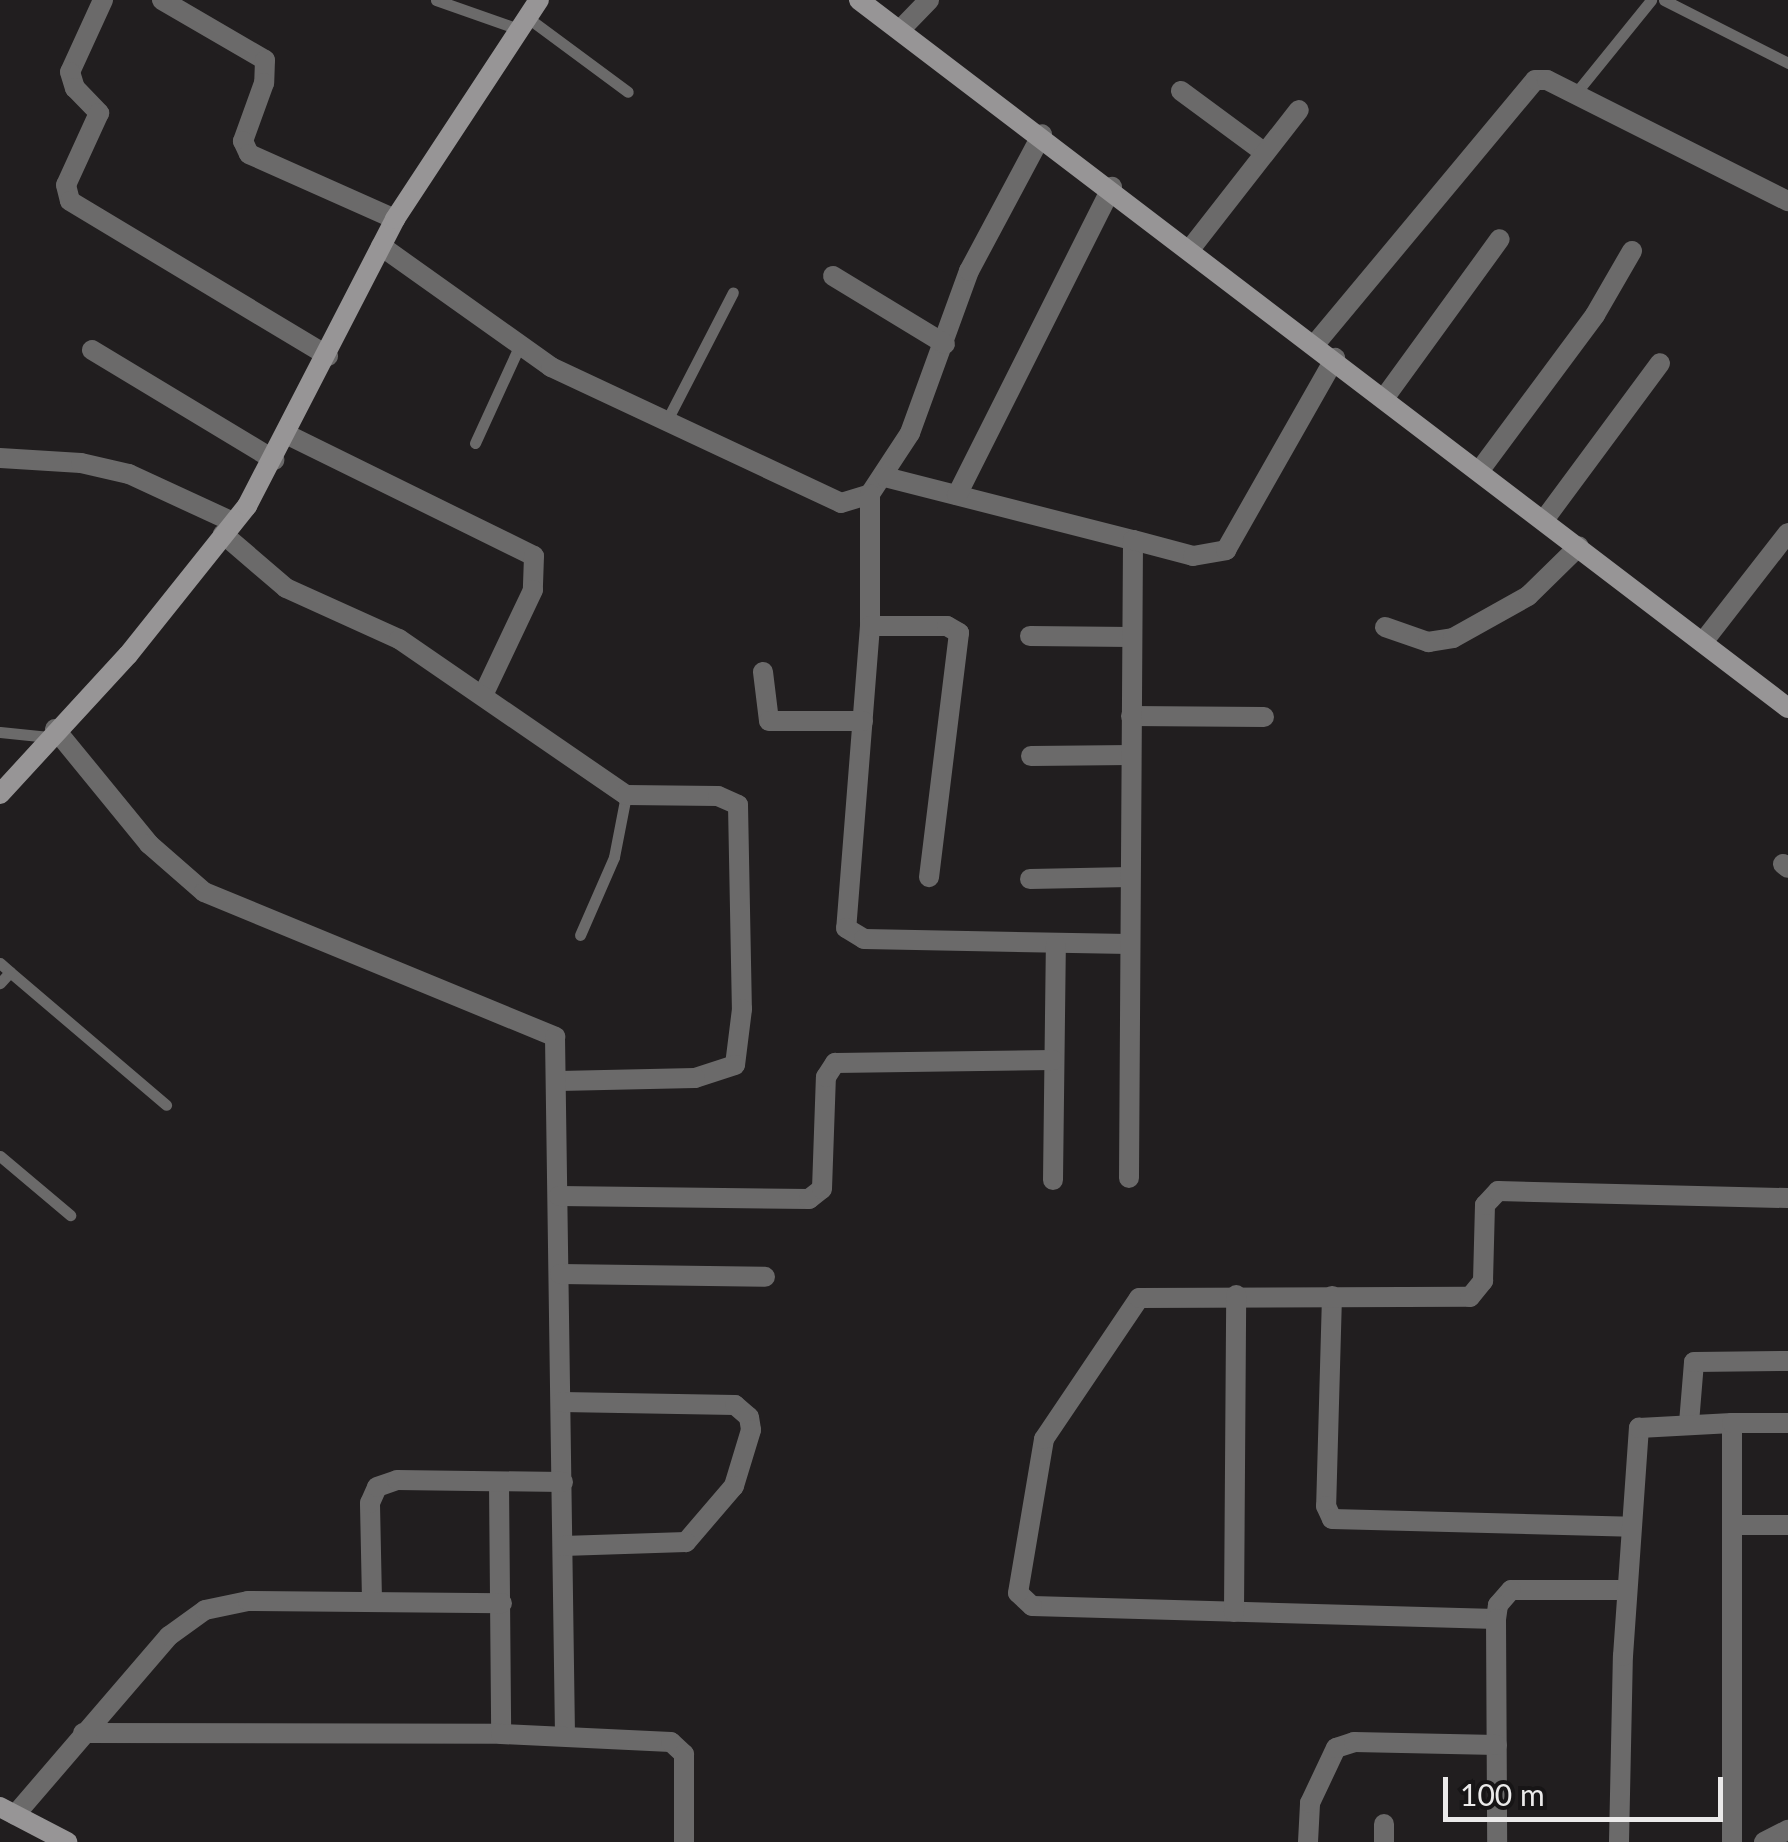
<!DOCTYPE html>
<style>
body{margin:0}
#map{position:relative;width:1788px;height:1842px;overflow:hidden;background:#211e1f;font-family:Lato,sans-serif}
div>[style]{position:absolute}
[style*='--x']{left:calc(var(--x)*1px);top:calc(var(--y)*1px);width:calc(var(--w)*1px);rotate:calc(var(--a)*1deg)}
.lane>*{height:11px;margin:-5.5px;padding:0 5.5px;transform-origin:5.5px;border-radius:5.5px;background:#6b6a6a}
.street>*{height:20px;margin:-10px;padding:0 10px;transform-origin:10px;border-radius:10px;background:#6b6a6a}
.secondary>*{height:20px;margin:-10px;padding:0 10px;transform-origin:10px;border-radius:10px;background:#979596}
span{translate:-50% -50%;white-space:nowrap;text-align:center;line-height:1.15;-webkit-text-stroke:10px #171516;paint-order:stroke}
.scale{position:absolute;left:1443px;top:1777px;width:280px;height:45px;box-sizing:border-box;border:5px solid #ebeaea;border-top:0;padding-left:12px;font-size:30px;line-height:35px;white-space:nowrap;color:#ebeaea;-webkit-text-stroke:8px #171516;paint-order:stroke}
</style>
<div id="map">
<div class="lane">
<i style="--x:436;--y:0;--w:90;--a:19.4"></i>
<i style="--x:1664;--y:0;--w:139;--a:26.9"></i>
<i style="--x:528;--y:18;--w:124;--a:36.5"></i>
<i style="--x:1575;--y:94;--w:121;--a:-51"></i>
<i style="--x:665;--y:424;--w:148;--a:-62.7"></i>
<i style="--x:475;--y:443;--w:106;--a:-65.4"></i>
<i style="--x:0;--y:732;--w:49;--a:5.8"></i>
<i style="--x:580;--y:935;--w:85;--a:-66.4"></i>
<i style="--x:614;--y:857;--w:63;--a:-79"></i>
<i style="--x:0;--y:963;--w:13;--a:42"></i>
<i style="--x:10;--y:972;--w:15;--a:132"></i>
<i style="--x:10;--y:972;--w:205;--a:40.4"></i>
<i style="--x:0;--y:1156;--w:92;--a:40.1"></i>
</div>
<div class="street">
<i style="--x:103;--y:0;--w:79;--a:114.6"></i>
<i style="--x:70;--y:72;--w:17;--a:73"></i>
<i style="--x:75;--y:88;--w:35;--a:46"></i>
<i style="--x:99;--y:113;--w:79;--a:114.6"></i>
<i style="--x:66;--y:185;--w:16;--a:76"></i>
<i style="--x:70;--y:201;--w:301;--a:31"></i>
<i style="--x:162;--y:0;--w:119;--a:30.2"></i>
<i style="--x:265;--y:60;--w:23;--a:92"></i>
<i style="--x:264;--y:83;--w:62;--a:109.9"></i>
<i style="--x:243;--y:141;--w:14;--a:65"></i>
<i style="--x:249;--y:154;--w:160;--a:24"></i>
<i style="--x:902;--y:28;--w:39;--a:-46"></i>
<i style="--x:1181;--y:91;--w:104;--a:36.4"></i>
<i style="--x:381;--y:246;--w:209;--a:35.4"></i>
<i style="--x:551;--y:367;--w:320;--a:25.1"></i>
<i style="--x:841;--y:503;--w:30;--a:-17"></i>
<i style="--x:870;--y:494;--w:73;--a:-56.7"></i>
<i style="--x:910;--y:433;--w:172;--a:-70"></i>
<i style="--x:969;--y:271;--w:155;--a:-61.9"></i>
<i style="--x:1191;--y:248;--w:175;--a:-52"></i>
<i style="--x:833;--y:276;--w:131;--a:31.3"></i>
<i style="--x:1316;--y:343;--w:342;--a:-50.2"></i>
<i style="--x:1535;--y:80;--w:12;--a:0"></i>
<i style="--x:1547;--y:80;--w:270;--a:26.7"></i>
<i style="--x:92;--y:350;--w:213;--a:31.1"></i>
<i style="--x:1385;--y:397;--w:195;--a:-54"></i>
<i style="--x:288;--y:435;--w:274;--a:26.2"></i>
<i style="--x:534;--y:556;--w:34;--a:92"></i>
<i style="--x:533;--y:590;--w:114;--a:115.4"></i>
<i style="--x:0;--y:458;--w:81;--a:3.5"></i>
<i style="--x:81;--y:463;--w:49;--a:12.9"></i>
<i style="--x:129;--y:474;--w:115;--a:24.8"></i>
<i style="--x:1480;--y:470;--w:193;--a:-53.4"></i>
<i style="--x:1595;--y:315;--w:74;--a:-60"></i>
<i style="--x:885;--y:477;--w:256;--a:14.3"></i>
<i style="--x:870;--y:494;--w:132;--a:90"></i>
<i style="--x:870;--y:626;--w:303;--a:94.5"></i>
<i style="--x:846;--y:928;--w:21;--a:31"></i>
<i style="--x:864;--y:939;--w:265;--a:1.1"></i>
<i style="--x:957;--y:495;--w:345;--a:-63.3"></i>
<i style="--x:1544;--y:520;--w:195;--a:-53.5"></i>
<i style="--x:223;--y:534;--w:83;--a:40.6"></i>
<i style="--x:286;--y:588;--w:124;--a:24.3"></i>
<i style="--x:399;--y:639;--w:275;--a:34.5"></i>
<i style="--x:626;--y:795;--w:92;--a:0.6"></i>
<i style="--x:718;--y:796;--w:22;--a:24"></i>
<i style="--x:738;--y:805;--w:204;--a:88.9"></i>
<i style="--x:742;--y:1009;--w:56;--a:97.1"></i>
<i style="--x:735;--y:1065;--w:42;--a:162"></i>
<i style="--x:695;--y:1078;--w:136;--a:178.7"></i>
<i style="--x:870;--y:626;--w:77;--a:0"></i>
<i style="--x:947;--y:626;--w:14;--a:30"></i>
<i style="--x:959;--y:633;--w:246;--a:97"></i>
<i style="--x:1385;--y:627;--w:46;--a:19.2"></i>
<i style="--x:1428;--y:642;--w:25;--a:-9"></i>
<i style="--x:1453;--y:638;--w:86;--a:-29.2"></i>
<i style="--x:1528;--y:596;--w:71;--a:-44.4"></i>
<i style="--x:1030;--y:636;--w:101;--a:0.6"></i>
<i style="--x:1703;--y:642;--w:138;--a:-52.1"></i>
<i style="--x:763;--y:672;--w:49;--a:83"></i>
<i style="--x:769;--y:721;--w:94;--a:0"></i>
<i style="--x:1131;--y:716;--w:133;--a:0.4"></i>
<i style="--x:55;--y:729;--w:149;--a:50.7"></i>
<i style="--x:149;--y:844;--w:73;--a:41.1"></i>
<i style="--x:204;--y:892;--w:380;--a:22.4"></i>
<i style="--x:555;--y:1037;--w:699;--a:89.18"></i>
<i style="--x:1031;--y:756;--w:100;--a:-0.6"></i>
<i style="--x:1783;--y:864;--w:6;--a:39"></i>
<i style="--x:1030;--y:879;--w:100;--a:-1.1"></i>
<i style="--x:1129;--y:1178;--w:638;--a:-89.64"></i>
<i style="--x:1133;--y:540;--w:62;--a:14.9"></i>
<i style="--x:1193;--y:556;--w:34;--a:-10"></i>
<i style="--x:1226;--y:550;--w:221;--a:-60.4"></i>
<i style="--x:1053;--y:1180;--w:235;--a:-89.3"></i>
<i style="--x:559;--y:1196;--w:250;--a:0.7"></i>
<i style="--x:809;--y:1199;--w:16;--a:-38"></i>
<i style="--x:822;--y:1189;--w:112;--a:-88"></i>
<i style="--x:826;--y:1077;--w:17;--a:-57"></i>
<i style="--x:835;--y:1063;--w:218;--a:-0.8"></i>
<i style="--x:560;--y:1274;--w:205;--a:0.8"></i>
<i style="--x:1332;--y:1296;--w:210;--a:91.6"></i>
<i style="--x:1326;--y:1506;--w:14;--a:65"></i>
<i style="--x:1332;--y:1519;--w:299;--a:1.5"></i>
<i style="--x:562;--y:1402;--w:173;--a:1"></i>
<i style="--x:735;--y:1405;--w:18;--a:41"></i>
<i style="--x:749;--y:1417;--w:13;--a:81"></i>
<i style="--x:751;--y:1430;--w:59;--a:106.9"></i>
<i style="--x:734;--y:1486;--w:74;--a:130.6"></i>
<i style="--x:686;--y:1542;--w:123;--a:178.1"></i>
<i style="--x:1689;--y:1423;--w:61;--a:-85.3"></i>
<i style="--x:1694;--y:1362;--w:94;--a:-0.6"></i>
<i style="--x:499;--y:1483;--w:251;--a:89.5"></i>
<i style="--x:1732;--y:1525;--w:56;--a:0"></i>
<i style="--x:1626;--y:1590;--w:115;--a:180"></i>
<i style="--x:1511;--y:1590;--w:20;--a:131"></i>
<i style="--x:1498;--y:1605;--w:14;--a:98"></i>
<i style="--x:1496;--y:1619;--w:464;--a:-178.4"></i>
<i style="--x:1032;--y:1606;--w:19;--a:-137"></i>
<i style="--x:1018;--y:1593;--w:156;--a:-80.4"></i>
<i style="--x:1044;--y:1439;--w:170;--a:-56"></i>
<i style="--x:1139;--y:1298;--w:331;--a:-0.2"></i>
<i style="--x:1470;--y:1297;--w:21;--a:-51"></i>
<i style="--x:1483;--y:1281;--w:76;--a:-88.5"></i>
<i style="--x:1485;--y:1205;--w:19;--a:-47"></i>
<i style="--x:1498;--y:1191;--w:290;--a:1.4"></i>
<i style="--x:372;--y:1600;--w:97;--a:-91.2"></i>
<i style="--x:370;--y:1503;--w:17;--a:-66"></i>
<i style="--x:377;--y:1487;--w:21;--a:-19"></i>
<i style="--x:397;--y:1480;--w:166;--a:0.7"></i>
<i style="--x:1234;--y:1612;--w:317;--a:-89.6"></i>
<i style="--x:1496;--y:1619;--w:223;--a:89.7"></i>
<i style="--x:83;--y:1733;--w:418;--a:0.1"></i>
<i style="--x:501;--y:1734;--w:170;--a:2.7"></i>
<i style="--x:671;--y:1742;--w:18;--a:43"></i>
<i style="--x:684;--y:1754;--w:88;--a:90"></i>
<i style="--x:15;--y:1815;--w:236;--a:-49.3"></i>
<i style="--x:169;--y:1636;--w:44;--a:-35.8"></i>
<i style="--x:205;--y:1610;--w:44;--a:-11.8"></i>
<i style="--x:248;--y:1601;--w:254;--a:0.5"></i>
<i style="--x:1308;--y:1842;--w:39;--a:-87"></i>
<i style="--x:1310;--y:1803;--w:61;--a:-64.7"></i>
<i style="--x:1336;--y:1748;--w:19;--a:-18"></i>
<i style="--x:1354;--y:1742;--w:143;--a:1.2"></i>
<i style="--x:1384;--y:1842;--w:18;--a:-90"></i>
<i style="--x:1619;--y:1842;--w:186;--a:-88.8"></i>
<i style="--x:1623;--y:1656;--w:229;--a:-86"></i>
<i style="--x:1639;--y:1428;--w:93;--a:-3.1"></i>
<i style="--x:1732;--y:1842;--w:419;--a:-90"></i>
<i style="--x:1732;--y:1423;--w:56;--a:0"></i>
<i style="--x:1764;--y:1842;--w:27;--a:-27"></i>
</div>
<div class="secondary">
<i style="--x:859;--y:0;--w:1168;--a:37.31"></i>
<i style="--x:0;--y:794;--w:189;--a:-47.4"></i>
<i style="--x:128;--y:655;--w:191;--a:-51.4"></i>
<i style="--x:247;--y:506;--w:323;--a:-62.7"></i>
<i style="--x:395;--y:219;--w:262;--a:-56.7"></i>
<i style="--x:0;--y:1807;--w:76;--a:27.6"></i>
</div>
<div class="scale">100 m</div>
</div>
